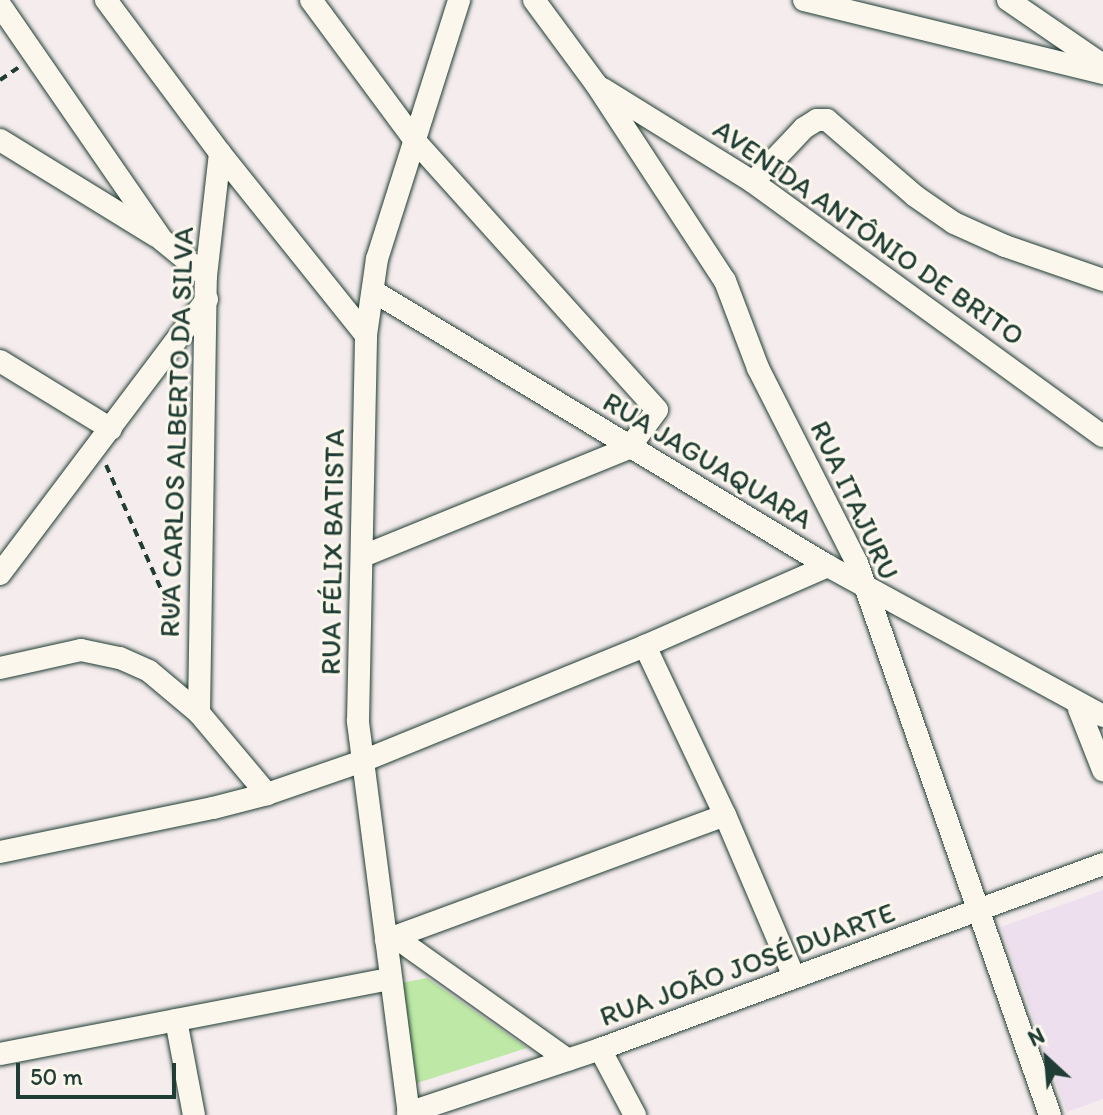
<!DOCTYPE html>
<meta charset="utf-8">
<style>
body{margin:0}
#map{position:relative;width:1103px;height:1115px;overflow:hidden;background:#f5eced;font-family:Itim,sans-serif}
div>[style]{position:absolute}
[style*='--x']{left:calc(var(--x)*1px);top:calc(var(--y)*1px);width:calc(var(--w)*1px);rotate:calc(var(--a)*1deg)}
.built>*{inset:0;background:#eedfee}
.green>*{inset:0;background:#bde8a5}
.path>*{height:4px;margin-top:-2px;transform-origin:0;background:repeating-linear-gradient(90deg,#1f3d34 0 8px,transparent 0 14px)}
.roads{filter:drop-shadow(0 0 2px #1f3d34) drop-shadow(0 0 2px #1f3d34)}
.minor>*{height:22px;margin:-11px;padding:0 11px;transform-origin:11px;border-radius:11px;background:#fbf7ec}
span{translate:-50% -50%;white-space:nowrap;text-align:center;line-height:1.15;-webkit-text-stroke:6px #fbf7ec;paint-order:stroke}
.street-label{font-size:28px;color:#1f3d34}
.north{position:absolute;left:1007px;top:1019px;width:80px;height:80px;-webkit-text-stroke:6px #fbf7ec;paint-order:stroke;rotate:334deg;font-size:22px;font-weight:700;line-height:32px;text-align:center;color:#1f3d34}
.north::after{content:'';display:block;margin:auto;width:28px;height:36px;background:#1f3d34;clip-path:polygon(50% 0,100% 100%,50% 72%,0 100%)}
.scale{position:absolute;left:16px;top:1063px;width:160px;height:36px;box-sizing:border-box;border:4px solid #1f3d34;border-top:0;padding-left:10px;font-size:24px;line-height:28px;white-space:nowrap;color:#1f3d34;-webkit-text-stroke:6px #fbf7ec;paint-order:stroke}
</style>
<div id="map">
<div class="built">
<i style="clip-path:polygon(1103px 890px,1103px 1099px,1067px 1112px,1001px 927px)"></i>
</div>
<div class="green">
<i style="clip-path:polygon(427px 978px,527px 1048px,417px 1083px,395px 984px)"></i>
</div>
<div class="path">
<i style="--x:0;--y:80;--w:22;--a:-34"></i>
<i style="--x:106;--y:465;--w:175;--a:66.1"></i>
</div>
<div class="roads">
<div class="minor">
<i style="--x:106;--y:0;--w:191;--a:53.3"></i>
<i style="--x:220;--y:153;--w:233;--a:51.3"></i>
<i style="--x:311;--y:0;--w:177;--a:53.5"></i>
<i style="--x:416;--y:142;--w:360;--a:48"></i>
<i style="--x:657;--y:410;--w:47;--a:126.4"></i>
<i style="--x:629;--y:448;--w:287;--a:157.9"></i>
<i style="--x:534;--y:0;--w:104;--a:53.6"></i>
<i style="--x:596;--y:84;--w:235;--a:56.8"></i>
<i style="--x:725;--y:281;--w:93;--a:69.2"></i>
<i style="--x:758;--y:368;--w:219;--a:63.1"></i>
<i style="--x:857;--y:563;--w:585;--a:70.73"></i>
<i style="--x:804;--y:0;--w:308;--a:13.7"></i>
<i style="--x:1008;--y:0;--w:115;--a:34.4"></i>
<i style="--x:0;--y:5;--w:285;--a:55.4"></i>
<i style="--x:162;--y:240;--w:57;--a:39.3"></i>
<i style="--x:603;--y:89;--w:176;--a:31.8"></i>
<i style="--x:753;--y:182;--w:432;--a:36"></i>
<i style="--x:0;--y:140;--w:183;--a:31.6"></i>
<i style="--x:753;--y:182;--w:74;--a:-46.6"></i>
<i style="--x:804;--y:128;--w:15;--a:-32"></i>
<i style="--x:817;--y:120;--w:10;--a:0"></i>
<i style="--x:827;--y:120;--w:116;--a:40.8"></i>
<i style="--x:915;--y:196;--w:47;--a:34.7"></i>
<i style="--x:954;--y:223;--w:56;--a:24.3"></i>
<i style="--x:1005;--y:246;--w:104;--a:19.1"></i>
<i style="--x:373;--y:291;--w:532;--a:31.15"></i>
<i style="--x:828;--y:566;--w:313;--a:28.6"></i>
<i style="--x:0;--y:361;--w:130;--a:31.5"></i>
<i style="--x:0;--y:574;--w:344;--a:-53"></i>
<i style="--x:645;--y:646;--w:187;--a:64.7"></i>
<i style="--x:725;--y:815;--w:176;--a:66.9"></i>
<i style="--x:0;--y:668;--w:83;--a:-12.5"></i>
<i style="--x:81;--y:650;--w:40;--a:12"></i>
<i style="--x:120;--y:658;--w:32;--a:24"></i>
<i style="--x:149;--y:671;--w:65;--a:40"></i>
<i style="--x:199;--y:713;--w:106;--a:50"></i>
<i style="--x:1079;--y:709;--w:66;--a:68.5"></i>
<i style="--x:199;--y:713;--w:437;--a:-89.1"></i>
<i style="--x:206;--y:276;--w:124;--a:-83.5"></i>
<i style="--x:0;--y:852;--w:217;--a:-11.7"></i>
<i style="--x:213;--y:808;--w:56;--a:-14.5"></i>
<i style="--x:267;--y:794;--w:102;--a:-19"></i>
<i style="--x:363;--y:761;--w:305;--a:-22.2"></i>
<i style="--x:645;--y:646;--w:200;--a:-23.6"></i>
<i style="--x:395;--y:937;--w:212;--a:35.4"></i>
<i style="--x:386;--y:940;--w:361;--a:-20.2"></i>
<i style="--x:176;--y:1020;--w:97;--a:79.3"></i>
<i style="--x:600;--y:1049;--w:75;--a:62.1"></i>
<i style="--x:0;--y:1054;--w:398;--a:-10.9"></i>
<i style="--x:408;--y:1113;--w:202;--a:-18.4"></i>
<i style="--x:600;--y:1049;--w:536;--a:-20.19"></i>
<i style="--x:409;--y:1115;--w:397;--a:-97.4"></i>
<i style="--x:358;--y:721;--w:386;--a:-88.8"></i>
<i style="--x:366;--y:335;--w:77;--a:-81.8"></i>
<i style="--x:377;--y:259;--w:272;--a:-72.4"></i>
</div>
</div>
<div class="street-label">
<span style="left:869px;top:232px;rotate:35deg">AVENIDA ANTÔNIO DE BRITO</span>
<span style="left:176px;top:432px;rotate:-88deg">RUA CARLOS ALBERTO DA SILVA</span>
<span style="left:708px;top:460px;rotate:31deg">RUA JAGUAQUARA</span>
<span style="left:855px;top:500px;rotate:65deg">RUA ITAJURU</span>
<span style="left:332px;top:552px;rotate:-89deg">RUA FÉLIX BATISTA</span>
<span style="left:747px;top:964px;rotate:-20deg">RUA JOÃO JOSÉ DUARTE</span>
</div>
<div class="north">N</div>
<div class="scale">50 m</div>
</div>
